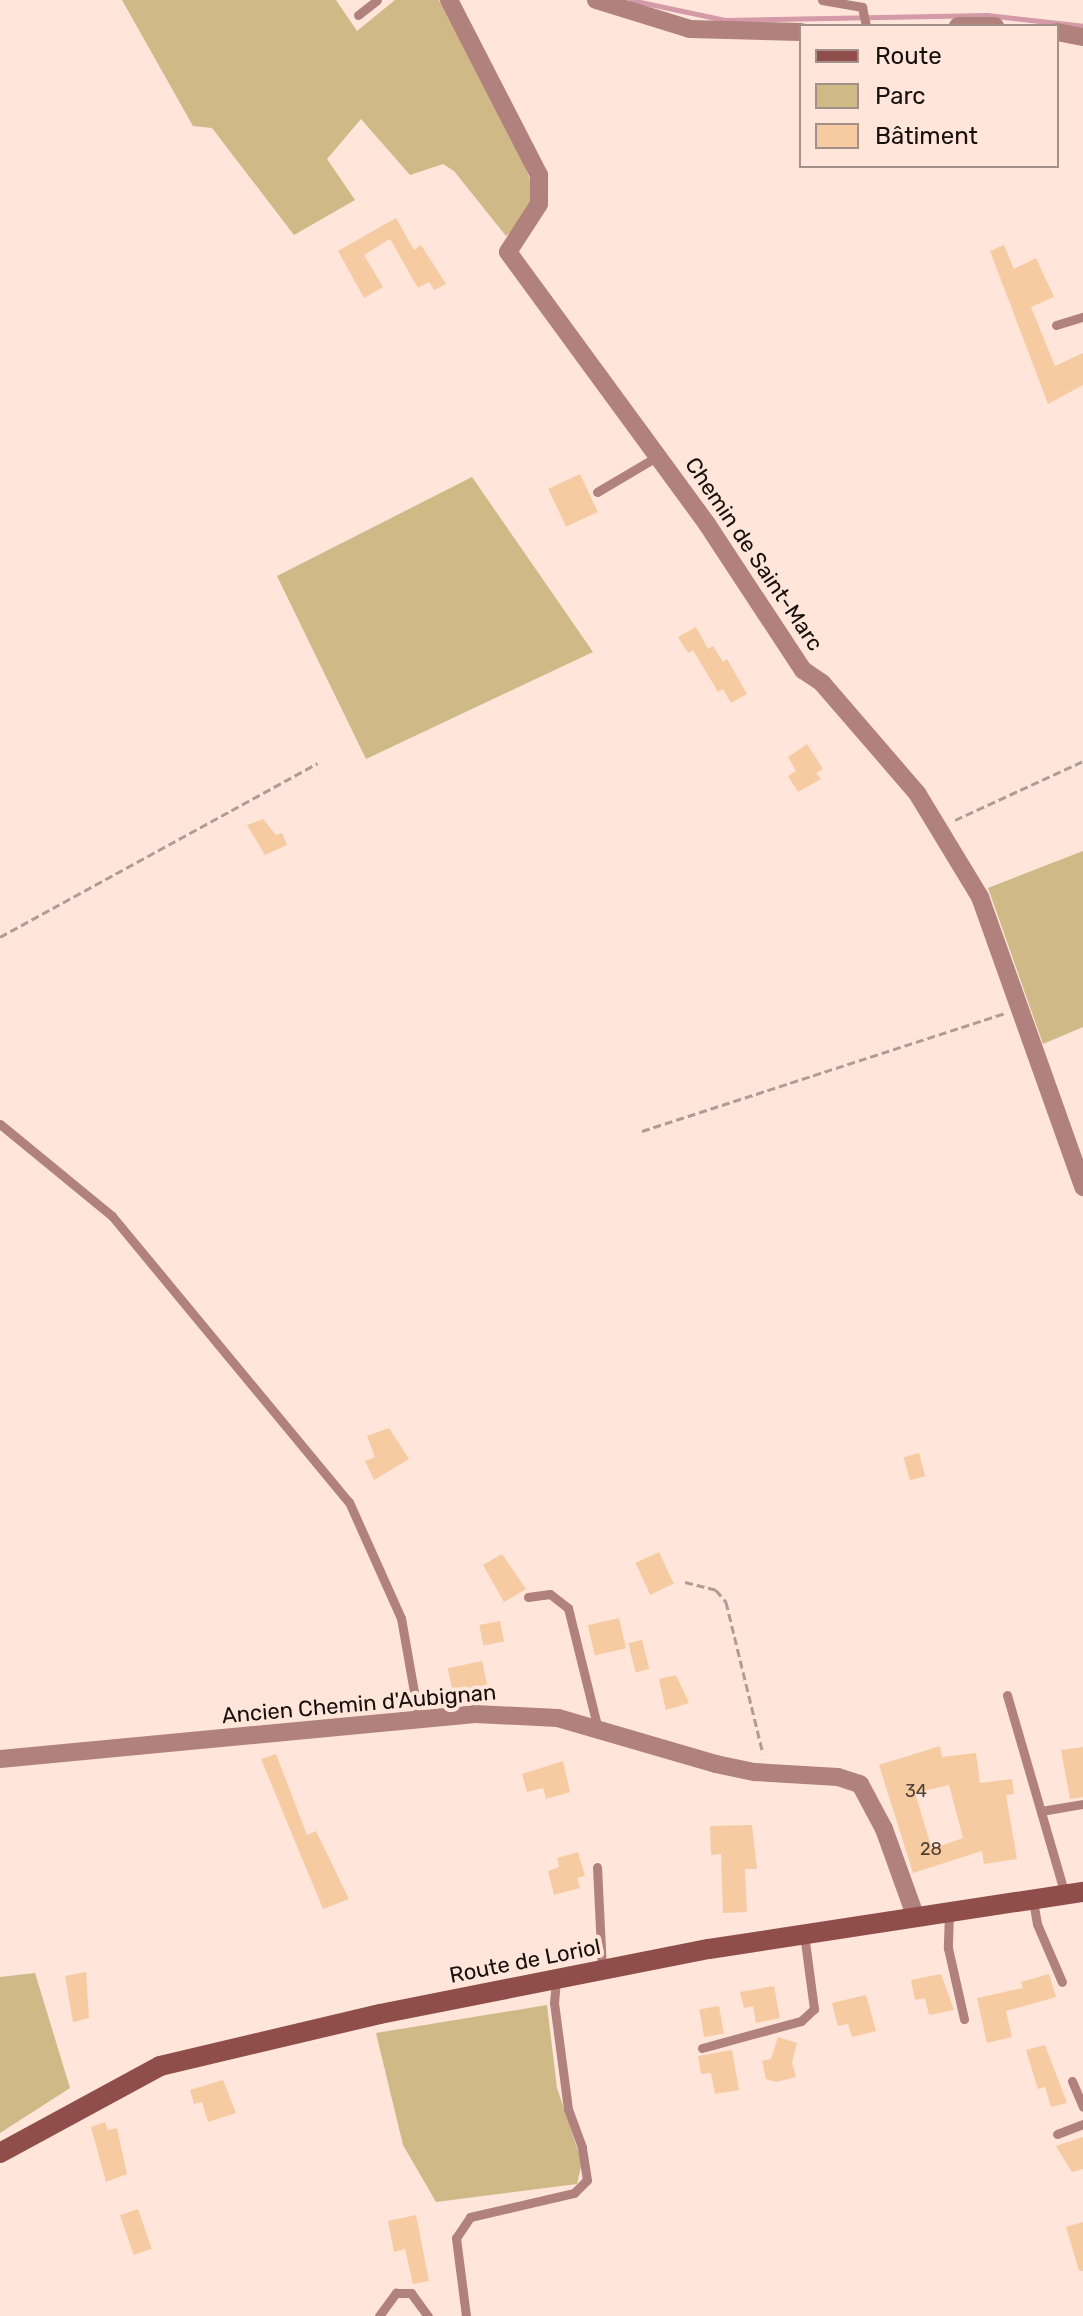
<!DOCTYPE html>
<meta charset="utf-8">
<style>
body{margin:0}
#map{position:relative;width:1083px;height:2316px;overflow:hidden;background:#ffe5da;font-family:Rubik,sans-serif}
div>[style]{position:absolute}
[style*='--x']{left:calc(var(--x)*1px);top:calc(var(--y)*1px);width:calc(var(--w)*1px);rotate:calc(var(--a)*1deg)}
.green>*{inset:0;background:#cfb986}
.stream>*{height:5px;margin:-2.5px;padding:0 2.5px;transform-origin:2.5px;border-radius:2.5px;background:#d49aa8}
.building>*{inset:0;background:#f6cba2;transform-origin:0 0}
.path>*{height:3px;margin-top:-1.5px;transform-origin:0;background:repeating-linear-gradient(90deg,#b09c93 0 8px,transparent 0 12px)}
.lane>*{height:9px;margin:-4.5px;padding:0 4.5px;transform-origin:4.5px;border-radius:4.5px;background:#b1817d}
.street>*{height:18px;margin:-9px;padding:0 9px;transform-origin:9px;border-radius:9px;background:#b1817d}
.secondary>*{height:20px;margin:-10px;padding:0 10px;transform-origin:10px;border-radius:10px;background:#904e4a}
span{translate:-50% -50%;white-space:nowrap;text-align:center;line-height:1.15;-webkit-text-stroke:8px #ffe5da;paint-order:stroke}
.number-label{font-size:18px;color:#503f32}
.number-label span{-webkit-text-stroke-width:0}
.street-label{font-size:22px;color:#18100c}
.legend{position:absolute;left:799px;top:24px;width:260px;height:144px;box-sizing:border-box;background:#ffe5da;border:2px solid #a39088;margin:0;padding:10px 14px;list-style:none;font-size:24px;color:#18100c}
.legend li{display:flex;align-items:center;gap:16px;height:40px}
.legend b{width:40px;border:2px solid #a39088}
</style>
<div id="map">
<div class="green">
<i style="clip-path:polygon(122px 0,336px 0,357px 31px,395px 0,439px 0,521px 156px,538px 200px,531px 213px,506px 236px,454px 171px,443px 164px,410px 175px,361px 119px,327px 159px,355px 200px,294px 235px,212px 128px,193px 126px)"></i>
<i style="clip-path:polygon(472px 477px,593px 652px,366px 759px,277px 576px)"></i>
<i style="clip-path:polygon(1083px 851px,1083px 1027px,1043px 1044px,988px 888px)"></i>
<i style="clip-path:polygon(35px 1973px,70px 2088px,0 2133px,0 1977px)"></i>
<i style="clip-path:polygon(547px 2005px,557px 2088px,582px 2162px,577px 2184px,436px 2202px,403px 2145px,376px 2033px)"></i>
</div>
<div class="stream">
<i style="--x:631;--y:0;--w:96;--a:12"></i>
<i style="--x:725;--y:20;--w:262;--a:-1.1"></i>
<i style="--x:987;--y:15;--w:97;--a:6.5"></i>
</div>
<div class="building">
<i style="clip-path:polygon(396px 218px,414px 250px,421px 245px,446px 284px,434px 290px,429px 282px,418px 288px,390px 239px,364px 255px,383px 287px,364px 298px,338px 251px)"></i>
<i style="clip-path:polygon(1004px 245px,1014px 269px,1036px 258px,1054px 297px,1031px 307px,1055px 366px,1083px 353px,1083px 385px,1048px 404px,990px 251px)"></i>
<i style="left:580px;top:474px;width:42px;height:35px;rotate:65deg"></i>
<i style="clip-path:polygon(696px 627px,708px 649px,713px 646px,723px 662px,727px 659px,747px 694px,731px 703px,723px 689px,718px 692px,693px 650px,688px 653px,678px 637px)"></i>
<i style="clip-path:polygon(807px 744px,823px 769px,816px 773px,821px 779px,798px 792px,788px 776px,796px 771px,788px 757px)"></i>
<i style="clip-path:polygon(263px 819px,276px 835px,282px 833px,287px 845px,265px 855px,247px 825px)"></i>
<i style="clip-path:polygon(389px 1428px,409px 1459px,374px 1480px,365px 1461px,375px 1457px,367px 1436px)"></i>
<i style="left:919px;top:1453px;width:24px;height:16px;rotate:75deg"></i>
<i style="left:659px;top:1552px;width:35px;height:26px;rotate:65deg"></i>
<i style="clip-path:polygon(502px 1554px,526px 1589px,504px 1602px,483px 1565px)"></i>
<i style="left:619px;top:1618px;width:31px;height:32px;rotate:77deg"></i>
<i style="left:500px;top:1621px;width:21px;height:21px;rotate:79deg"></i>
<i style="left:642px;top:1640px;width:30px;height:14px;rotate:76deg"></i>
<i style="left:482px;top:1661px;width:25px;height:35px;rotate:78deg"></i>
<i style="clip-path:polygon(676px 1675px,689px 1703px,666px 1710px,659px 1679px)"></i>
<i style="clip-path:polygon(evenodd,940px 1746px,942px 1757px,976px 1753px,980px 1783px,1012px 1779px,1014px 1794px,1006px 1795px,1017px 1859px,984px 1864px,982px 1851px,913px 1873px,879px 1765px,940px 1746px,949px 1785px,963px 1838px,932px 1849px,915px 1793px,949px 1785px)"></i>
<i style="clip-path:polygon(1083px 1747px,1083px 1797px,1070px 1799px,1061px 1750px)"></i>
<i style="clip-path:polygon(276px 1754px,307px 1835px,316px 1831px,349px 1899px,323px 1909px,261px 1759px)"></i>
<i style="clip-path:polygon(563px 1761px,570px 1792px,546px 1799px,543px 1788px,527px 1792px,522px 1774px)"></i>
<i style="clip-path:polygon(752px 1825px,757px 1869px,745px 1869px,747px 1912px,723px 1913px,721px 1854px,711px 1855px,710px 1826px)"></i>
<i style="clip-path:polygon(578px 1852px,585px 1876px,577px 1878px,580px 1888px,554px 1895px,548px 1871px,559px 1867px,557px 1858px)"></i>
<i style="clip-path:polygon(86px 1972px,89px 2018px,73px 2022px,65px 1976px)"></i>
<i style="clip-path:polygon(941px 1974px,954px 2010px,929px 2015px,925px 1998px,915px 2000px,911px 1980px)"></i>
<i style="clip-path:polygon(1049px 1974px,1056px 1997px,1006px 2011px,1012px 2037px,987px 2043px,977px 1998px,1023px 1988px,1021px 1982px)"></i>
<i style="clip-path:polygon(774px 1986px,780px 2018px,756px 2023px,753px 2006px,744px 2008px,740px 1992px)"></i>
<i style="clip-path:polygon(866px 1995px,876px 2031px,852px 2037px,848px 2024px,838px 2026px,832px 2003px)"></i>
<i style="left:719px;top:2006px;width:28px;height:20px;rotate:80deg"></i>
<i style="clip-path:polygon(778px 2037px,797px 2043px,792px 2062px,796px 2077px,776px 2082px,766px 2079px,762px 2061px,771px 2059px)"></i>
<i style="clip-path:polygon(1045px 2045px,1067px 2103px,1051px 2107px,1045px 2087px,1038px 2089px,1026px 2050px)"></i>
<i style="clip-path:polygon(732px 2050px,739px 2090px,715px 2094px,711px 2073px,701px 2074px,698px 2056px)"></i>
<i style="clip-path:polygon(223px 2080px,236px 2113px,208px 2122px,202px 2102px,194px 2104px,190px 2090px)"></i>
<i style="clip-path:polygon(105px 2122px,108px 2130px,117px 2128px,127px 2174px,106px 2182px,91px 2127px)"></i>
<i style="clip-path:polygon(1083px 2137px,1083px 2169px,1072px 2172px,1056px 2146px)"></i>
<i style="left:138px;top:2209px;width:42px;height:19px;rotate:71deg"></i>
<i style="clip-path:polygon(416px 2215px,429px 2281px,413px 2284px,405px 2249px,394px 2252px,388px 2221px)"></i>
<i style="clip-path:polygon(1083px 2222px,1083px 2271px,1079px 2271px,1066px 2227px)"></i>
</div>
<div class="path">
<i style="--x:955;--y:820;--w:141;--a:-24.7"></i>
<i style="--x:0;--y:937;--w:362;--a:-28.7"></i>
<i style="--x:642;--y:1131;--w:382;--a:-18"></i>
<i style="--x:685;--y:1582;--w:32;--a:14"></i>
<i style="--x:716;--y:1590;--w:16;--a:50"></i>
<i style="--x:726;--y:1602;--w:156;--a:76.3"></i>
</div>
<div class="lane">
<i style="--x:822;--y:0;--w:41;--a:9.9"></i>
<i style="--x:862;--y:7;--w:19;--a:78"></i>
<i style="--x:358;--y:15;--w:24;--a:-38"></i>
<i style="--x:1056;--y:325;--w:28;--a:-17"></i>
<i style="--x:597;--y:492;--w:71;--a:-30.5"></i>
<i style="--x:0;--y:1124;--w:145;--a:39.4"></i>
<i style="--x:112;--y:1216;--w:371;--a:50.4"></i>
<i style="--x:349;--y:1502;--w:127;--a:65.9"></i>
<i style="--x:401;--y:1618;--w:104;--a:80"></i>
<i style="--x:528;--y:1597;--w:22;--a:-8"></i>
<i style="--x:550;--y:1594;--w:23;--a:38"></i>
<i style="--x:568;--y:1608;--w:125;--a:76.1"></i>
<i style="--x:1007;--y:1695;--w:207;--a:73.8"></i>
<i style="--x:1041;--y:1811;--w:43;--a:-9.5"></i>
<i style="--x:597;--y:1867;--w:103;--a:87.2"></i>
<i style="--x:1033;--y:1901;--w:23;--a:80"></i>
<i style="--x:1037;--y:1924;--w:63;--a:66.7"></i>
<i style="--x:949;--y:1913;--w:35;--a:92"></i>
<i style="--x:948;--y:1948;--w:73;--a:77.3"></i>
<i style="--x:702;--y:2048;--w:103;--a:-15.3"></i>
<i style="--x:801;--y:2021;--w:18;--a:-43"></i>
<i style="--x:814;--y:2009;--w:76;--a:-97.6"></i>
<i style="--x:1072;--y:2081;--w:28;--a:67"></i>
<i style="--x:1057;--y:2134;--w:28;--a:-21"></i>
<i style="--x:379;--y:2316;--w:29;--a:-54"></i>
<i style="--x:396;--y:2293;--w:15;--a:0"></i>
<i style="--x:411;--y:2293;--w:29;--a:54"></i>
<i style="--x:466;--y:2316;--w:79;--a:-97.3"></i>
<i style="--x:456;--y:2238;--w:25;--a:-56"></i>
<i style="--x:470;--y:2217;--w:107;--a:-13"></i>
<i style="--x:574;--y:2193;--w:18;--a:-45"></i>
<i style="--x:587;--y:2180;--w:33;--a:-99"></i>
<i style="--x:582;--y:2147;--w:40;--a:-110.2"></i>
<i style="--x:568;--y:2109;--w:107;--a:-97.5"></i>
<i style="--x:554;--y:2003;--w:24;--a:-85"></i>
</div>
<div class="street">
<i style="--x:449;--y:0;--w:197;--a:62.8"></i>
<i style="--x:539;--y:175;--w:29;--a:90"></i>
<i style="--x:539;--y:204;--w:57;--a:122.9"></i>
<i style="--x:508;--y:252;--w:337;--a:53.8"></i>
<i style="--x:707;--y:524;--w:175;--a:56.7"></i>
<i style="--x:803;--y:670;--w:23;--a:34"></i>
<i style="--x:822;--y:683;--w:145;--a:49.2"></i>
<i style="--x:917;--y:793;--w:122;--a:58.8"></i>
<i style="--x:980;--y:897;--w:308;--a:70.4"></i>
<i style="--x:596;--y:0;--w:98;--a:17.1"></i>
<i style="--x:690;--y:29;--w:111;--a:1.5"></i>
<i style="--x:958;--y:26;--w:37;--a:0"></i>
<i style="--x:1057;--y:32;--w:26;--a:11"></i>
<i style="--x:0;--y:1759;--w:477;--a:-5.4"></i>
<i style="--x:475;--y:1714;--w:83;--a:2.8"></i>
<i style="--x:558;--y:1718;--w:165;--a:16.2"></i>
<i style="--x:716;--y:1764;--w:40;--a:12"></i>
<i style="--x:755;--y:1772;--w:83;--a:3.4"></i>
<i style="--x:838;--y:1777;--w:23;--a:18"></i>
<i style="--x:860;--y:1784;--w:51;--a:61.9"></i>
<i style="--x:884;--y:1829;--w:91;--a:70.2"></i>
</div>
<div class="secondary">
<i style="--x:0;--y:2153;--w:182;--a:-28.5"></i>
<i style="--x:160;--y:2066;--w:226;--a:-13.3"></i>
<i style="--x:380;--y:2014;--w:335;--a:-11.2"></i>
<i style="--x:709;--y:1949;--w:378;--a:-8.7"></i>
</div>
<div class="number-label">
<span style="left:916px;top:1791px">34</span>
<span style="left:931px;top:1849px">28</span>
</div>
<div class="street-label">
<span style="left:754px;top:554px;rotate:56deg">Chemin de Saint-Marc</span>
<span style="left:359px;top:1704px;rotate:-5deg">Ancien Chemin d'Aubignan</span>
<span style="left:525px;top:1961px;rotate:-11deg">Route de Loriol</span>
</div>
<ul class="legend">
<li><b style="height:10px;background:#904e4a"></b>Route</li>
<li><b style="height:22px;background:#cfb986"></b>Parc</li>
<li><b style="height:22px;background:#f6cba2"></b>Bâtiment</li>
</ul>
</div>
